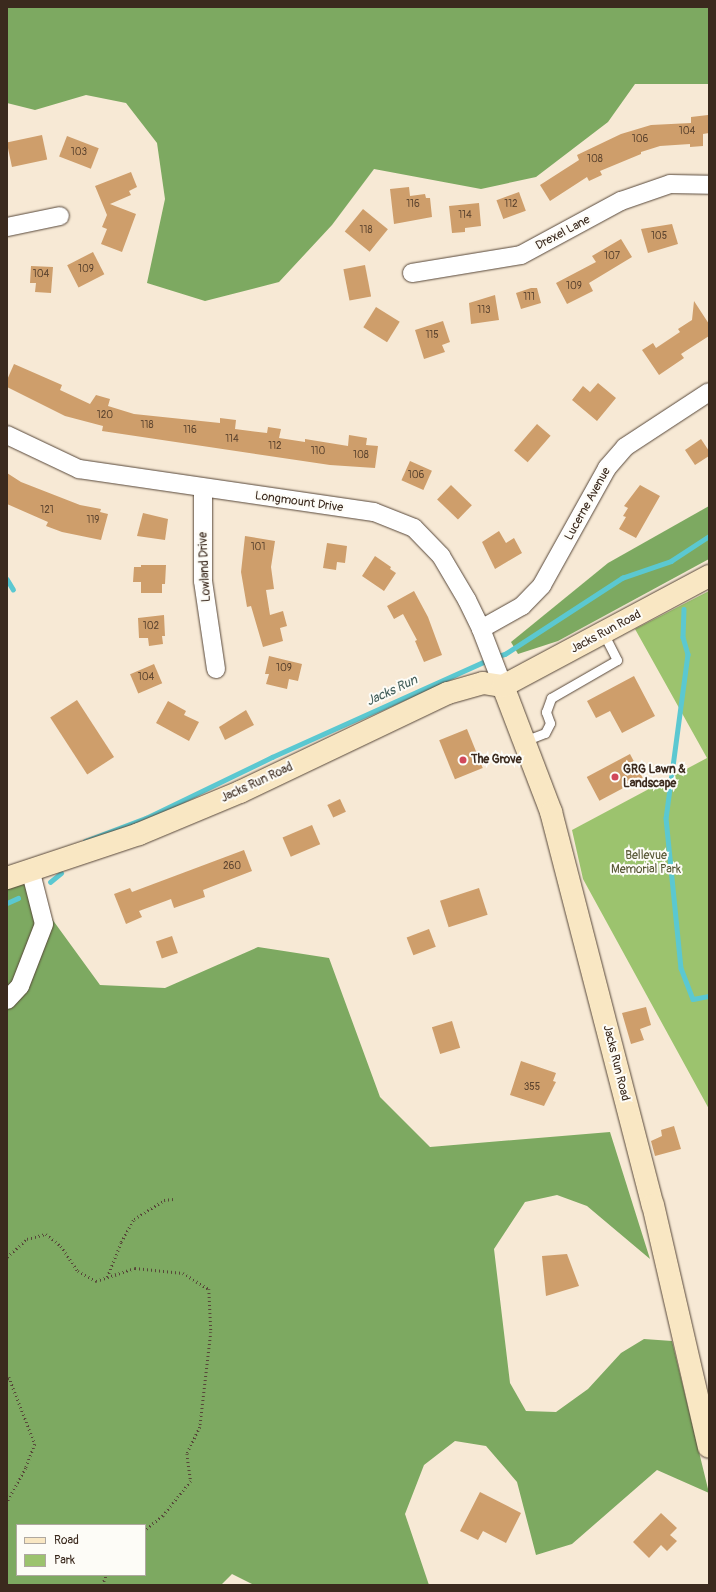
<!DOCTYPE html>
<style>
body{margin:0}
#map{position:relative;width:716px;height:1592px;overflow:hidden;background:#f7e9d5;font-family:Pangolin,sans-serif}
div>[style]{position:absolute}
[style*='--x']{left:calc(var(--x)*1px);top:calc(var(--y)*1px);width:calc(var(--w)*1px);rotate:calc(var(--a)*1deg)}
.green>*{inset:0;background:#9cc36e}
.forest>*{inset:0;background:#7da961}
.stream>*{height:4.5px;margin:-2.25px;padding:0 2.25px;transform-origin:2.25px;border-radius:2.25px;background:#5bc8d1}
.building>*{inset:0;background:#ce9e6b;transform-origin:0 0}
.path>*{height:2.5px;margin-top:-1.25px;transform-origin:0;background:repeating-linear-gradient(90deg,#574739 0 1px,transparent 0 4px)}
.roads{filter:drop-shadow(0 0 1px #574739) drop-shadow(0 0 1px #574739)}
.lane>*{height:9px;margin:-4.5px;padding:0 4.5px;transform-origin:4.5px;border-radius:4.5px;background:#fff}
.street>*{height:18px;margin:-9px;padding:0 9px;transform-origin:9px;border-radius:9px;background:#fff}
.secondary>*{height:22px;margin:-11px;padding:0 11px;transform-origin:11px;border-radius:11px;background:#f9e7c3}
.dots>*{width:11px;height:11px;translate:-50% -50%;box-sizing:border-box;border:2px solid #fdfcf7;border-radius:50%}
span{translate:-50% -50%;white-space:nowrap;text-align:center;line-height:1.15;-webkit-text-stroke:4px #fdfcf7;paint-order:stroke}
.number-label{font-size:10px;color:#604731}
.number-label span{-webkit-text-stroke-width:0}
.street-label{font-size:12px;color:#3b2a1e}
.poi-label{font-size:12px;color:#3b2a1e;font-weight:700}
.left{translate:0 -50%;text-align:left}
.park-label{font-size:12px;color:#585836}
.water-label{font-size:13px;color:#46615d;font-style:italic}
.frame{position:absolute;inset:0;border:8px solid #3b2a1e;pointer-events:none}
.legend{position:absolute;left:16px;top:1524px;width:130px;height:52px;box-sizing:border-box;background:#fdfcf7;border:1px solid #afa8a0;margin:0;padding:5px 7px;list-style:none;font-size:12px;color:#3b2a1e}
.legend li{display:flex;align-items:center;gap:8px;height:20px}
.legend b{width:20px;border:1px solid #afa8a0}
</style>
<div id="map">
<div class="green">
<i style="clip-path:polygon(709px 591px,709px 1109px,583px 879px,572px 830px,707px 758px,635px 629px)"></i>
</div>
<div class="forest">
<i style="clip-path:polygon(7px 7px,709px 7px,709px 84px,635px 84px,608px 122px,536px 177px,481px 189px,374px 169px,332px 225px,279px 282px,205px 301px,147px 283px,165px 199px,157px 143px,126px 103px,86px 95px,35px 110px,7px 103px)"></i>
<i style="clip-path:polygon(709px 506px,709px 559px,558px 641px,518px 654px,511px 642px,608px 563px)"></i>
<i style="clip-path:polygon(evenodd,30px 869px,44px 924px,52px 919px,100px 985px,165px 988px,258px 947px,329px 958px,380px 1097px,430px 1147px,610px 1132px,650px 1259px,587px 1206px,557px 1195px,525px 1202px,494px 1249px,510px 1383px,526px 1411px,556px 1412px,588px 1389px,621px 1353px,644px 1339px,672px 1341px,709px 1493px,657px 1470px,572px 1544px,536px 1555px,517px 1482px,486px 1446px,455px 1441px,424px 1465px,405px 1514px,429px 1585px,254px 1585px,232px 1574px,221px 1585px,7px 1585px,7px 878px,30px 869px,17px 1525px,145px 1525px,145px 1575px,17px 1575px,17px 1525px)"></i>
</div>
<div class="stream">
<i style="--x:7;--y:579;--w:12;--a:59"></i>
<i style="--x:684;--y:609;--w:28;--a:92"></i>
<i style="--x:683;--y:637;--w:18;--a:74"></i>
<i style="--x:688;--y:654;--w:165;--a:97.6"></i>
<i style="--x:666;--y:818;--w:151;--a:84.3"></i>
<i style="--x:681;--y:968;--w:33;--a:69"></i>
<i style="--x:693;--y:999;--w:16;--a:-11"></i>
<i style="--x:495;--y:657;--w:10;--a:-17"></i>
<i style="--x:505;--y:654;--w:140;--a:-33"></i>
<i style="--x:622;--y:578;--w:52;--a:-19.1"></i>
<i style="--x:671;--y:561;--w:45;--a:-33.3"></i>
<i style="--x:85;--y:841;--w:65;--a:-20.7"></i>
<i style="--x:146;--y:818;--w:140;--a:-25.8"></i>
<i style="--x:272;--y:757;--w:237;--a:-24.2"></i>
<i style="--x:50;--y:882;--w:14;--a:-39"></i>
<i style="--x:7;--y:903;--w:12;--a:-24"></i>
</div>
<div class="building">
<i style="clip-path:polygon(708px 115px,709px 133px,703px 134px,703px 146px,690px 147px,690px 144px,660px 146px,641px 152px,641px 154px,600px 171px,602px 175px,589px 181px,587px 177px,550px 201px,540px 185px,579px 160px,577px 155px,621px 134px,651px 125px,691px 123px,691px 117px)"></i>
<i style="left:42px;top:135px;width:25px;height:36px;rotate:78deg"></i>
<i style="left:67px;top:136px;width:34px;height:22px;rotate:21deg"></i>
<i style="clip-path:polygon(131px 172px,137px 187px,129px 191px,131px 195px,110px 204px,136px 214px,122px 252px,101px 244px,107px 229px,102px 227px,107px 215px,95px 186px)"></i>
<i style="clip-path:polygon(409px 187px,410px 196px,425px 194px,426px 198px,430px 198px,432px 217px,394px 224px,390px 189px)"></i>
<i style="left:519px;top:192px;width:20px;height:24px;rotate:70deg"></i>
<i style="clip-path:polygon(479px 203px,481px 226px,465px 228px,465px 232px,452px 233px,449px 206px)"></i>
<i style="left:363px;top:209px;width:32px;height:29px;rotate:39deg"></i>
<i style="clip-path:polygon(672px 224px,678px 244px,648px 253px,641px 229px)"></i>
<i style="clip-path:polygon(621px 239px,632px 257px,589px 283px,593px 291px,567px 304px,556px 283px,596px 262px,592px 256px)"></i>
<i style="left:93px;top:252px;width:25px;height:29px;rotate:63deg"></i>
<i style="left:365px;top:265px;width:32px;height:22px;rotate:79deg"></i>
<i style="clip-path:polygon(31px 266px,53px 267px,51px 293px,35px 292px,36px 283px,30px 283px)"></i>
<i style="clip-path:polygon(531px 288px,537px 288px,541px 303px,521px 309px,516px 293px)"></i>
<i style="clip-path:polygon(495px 295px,499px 320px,471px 324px,469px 303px)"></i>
<i style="clip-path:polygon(694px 301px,709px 324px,709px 336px,681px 354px,684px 358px,659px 375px,642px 350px,653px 343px,656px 348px,680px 332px,678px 329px,692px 320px)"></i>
<i style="left:376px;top:307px;width:28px;height:24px;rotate:32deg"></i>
<i style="clip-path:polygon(443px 321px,450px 342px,442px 345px,445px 352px,424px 359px,415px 330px)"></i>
<i style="clip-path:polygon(14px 364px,62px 385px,60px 390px,90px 404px,96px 395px,110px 399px,108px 406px,134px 414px,220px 423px,220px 418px,236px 420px,235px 429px,267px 433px,268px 427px,281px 429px,279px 438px,305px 442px,305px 439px,348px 446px,349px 435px,367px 438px,366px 445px,378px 446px,375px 468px,330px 465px,102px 431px,103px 426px,65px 416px,7px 387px,7px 380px)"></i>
<i style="clip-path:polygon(598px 383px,616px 398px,597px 421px,572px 400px,583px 386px,590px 392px)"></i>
<i style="left:537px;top:424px;width:18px;height:35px;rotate:41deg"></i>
<i style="clip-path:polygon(701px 439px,709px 451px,709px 456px,695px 465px,685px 450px)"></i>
<i style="left:410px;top:461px;width:24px;height:21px;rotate:24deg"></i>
<i style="clip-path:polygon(7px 473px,21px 482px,80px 505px,101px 509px,100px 512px,108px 514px,101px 540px,62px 532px,46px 526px,48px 522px,7px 504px)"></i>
<i style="left:451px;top:485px;width:29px;height:20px;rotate:44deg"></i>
<i style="clip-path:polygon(640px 485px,660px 496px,636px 538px,619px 529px,626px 517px,623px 516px,628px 508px,624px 506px)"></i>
<i style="clip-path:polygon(143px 513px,168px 519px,165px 540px,137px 536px)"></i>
<i style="clip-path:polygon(499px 531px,506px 543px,514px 538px,522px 553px,495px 569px,482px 542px)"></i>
<i style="clip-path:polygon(245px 536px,275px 541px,271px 567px,274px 589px,266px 590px,270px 615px,283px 611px,287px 626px,280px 628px,283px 641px,263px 647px,251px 606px,247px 607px,241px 572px)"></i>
<i style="clip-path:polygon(327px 543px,347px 546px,345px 563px,337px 562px,336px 570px,323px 568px)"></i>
<i style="clip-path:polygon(375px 556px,391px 567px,390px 569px,396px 573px,384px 591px,362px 576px)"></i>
<i style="clip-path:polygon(141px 565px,166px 565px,165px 584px,162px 584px,162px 593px,141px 593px,141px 582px,133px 582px,134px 567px,141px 567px)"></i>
<i style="clip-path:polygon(414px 591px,428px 617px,442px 655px,424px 662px,415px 641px,417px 640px,403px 614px,394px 619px,387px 606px)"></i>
<i style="clip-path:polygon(164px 615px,165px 636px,162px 636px,163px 644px,149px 646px,148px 638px,139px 638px,138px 618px)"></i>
<i style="clip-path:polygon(269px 656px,302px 664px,298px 681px,289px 679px,287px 689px,266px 684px,269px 674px,265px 674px)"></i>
<i style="left:154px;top:664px;width:21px;height:26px;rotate:67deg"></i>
<i style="clip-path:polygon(634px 676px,655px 716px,622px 733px,610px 711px,596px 718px,587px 701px)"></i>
<i style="left:77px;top:700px;width:68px;height:32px;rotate:57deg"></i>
<i style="clip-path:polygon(168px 701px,186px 711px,184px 715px,199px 722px,189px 741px,156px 723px)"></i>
<i style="clip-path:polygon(246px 710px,254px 725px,225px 740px,219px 727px)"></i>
<i style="left:467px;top:729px;width:42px;height:30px;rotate:68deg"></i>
<i style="left:630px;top:754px;width:27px;height:49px;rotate:62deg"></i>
<i style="left:340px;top:799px;width:14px;height:14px;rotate:65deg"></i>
<i style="left:312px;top:825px;width:21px;height:32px;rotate:67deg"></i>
<i style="clip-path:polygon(244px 850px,252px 871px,203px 890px,205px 897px,174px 908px,171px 899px,139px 911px,142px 917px,126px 924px,114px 894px,130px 888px,132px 892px)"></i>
<i style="left:479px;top:888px;width:28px;height:41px;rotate:72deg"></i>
<i style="left:429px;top:929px;width:19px;height:24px;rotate:69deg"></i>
<i style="left:172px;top:936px;width:18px;height:17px;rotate:71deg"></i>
<i style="clip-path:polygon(646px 1007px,651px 1025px,640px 1029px,644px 1040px,631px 1044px,622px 1013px)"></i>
<i style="left:452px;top:1021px;width:28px;height:21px;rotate:73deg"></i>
<i style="clip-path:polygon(521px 1061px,556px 1073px,553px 1081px,556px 1082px,544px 1106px,510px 1095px)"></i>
<i style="clip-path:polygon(674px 1126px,681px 1149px,655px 1156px,651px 1141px,662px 1136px,661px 1130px)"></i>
<i style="clip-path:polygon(567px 1254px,579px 1286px,546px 1296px,542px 1256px)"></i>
<i style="clip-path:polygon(480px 1492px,521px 1513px,506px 1543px,483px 1531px,478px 1540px,460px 1531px)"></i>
<i style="clip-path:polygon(661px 1513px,677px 1528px,670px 1535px,677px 1541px,667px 1551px,661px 1545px,649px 1558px,633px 1542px)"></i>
</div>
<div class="path">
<i style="--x:7;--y:1257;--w:27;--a:-42"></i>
<i style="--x:27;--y:1239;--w:20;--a:-15"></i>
<i style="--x:46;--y:1234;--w:19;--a:39"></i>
<i style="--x:61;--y:1246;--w:30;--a:56"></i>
<i style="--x:78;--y:1271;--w:21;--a:29"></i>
<i style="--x:96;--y:1281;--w:41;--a:-18.4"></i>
<i style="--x:135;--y:1268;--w:48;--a:5.9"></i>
<i style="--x:183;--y:1273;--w:31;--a:32"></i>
<i style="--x:209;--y:1289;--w:43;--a:87.3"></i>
<i style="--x:211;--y:1332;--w:96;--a:96.6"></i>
<i style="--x:200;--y:1427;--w:30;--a:116"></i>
<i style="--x:187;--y:1454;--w:27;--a:82"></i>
<i style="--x:191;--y:1481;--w:45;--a:128.7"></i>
<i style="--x:163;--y:1516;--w:23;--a:142"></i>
<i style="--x:107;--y:1277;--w:38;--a:-68"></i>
<i style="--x:121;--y:1242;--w:26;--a:-61"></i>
<i style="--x:134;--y:1219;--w:36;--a:-32"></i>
<i style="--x:164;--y:1200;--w:9;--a:-6"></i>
<i style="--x:7;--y:1379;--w:3;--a:-45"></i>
<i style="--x:9;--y:1377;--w:72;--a:68.8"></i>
<i style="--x:35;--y:1444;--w:26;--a:111"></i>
<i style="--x:26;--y:1468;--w:39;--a:119"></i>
<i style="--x:102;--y:1585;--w:11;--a:-68"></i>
</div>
<div class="roads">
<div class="lane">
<i style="--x:524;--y:741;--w:22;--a:-21"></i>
<i style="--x:545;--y:733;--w:11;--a:-63"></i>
<i style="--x:550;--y:723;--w:12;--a:-110"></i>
<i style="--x:546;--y:712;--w:15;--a:-70"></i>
<i style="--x:551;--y:698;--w:76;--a:-29.9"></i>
<i style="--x:617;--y:660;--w:30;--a:-117"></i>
</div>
<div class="street">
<i style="--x:7;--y:227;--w:54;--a:-11.7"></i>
<i style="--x:412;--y:273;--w:110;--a:-9.4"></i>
<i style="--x:521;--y:255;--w:114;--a:-28.4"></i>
<i style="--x:621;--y:201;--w:52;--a:-19.1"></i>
<i style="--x:670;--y:184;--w:39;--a:1"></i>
<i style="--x:7;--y:435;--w:80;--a:25.3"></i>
<i style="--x:79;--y:469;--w:298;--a:8.3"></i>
<i style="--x:374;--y:512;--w:43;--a:21.8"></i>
<i style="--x:414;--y:528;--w:39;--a:46"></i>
<i style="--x:441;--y:556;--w:51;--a:59.4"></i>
<i style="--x:467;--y:600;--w:32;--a:64"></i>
<i style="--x:481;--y:629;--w:61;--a:68.9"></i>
<i style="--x:203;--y:488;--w:93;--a:90"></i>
<i style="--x:203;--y:581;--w:89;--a:81.6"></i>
<i style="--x:481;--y:629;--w:47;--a:-29.3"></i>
<i style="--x:522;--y:606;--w:29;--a:-46"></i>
<i style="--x:542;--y:585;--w:134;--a:-60.9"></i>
<i style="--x:607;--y:468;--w:28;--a:-49"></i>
<i style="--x:625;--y:447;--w:100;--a:-33.2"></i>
<i style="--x:7;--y:1000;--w:19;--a:-47"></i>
<i style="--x:20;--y:986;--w:66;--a:-68.8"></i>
<i style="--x:44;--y:924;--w:57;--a:-104.3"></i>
</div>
<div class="secondary">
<i style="--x:503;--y:686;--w:135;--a:69.1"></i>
<i style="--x:551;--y:812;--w:406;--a:75.5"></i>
<i style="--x:653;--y:1205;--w:248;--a:77"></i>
<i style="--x:7;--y:878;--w:139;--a:-18.4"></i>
<i style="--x:139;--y:834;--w:109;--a:-22.6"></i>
<i style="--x:240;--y:792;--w:230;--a:-25.5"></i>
<i style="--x:448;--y:693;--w:36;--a:-16"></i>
<i style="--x:483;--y:683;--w:20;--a:9"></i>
<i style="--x:503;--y:686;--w:234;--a:-28.1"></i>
</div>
</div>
<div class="dots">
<i style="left:463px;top:760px;background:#d1495b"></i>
<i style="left:615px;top:777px;background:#d1495b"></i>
</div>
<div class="number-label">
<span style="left:687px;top:132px">104</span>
<span style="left:640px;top:140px">106</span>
<span style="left:79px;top:153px">103</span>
<span style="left:595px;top:160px">108</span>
<span style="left:413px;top:205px">116</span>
<span style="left:511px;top:205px">112</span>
<span style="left:465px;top:216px">114</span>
<span style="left:366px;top:231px">118</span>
<span style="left:659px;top:237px">105</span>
<span style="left:612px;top:257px">107</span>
<span style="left:86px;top:270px">109</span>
<span style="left:41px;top:275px">104</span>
<span style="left:574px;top:287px">109</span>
<span style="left:529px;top:298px">111</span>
<span style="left:484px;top:311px">113</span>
<span style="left:432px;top:336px">115</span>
<span style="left:105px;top:416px">120</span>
<span style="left:147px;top:426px">118</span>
<span style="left:190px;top:431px">116</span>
<span style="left:232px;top:440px">114</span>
<span style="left:275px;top:447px">112</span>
<span style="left:318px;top:452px">110</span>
<span style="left:361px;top:456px">108</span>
<span style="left:416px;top:476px">106</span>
<span style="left:47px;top:511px">121</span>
<span style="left:93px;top:521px">119</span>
<span style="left:258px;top:548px">101</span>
<span style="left:151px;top:627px">102</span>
<span style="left:284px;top:669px">109</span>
<span style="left:146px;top:678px">104</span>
<span style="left:232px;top:867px">260</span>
<span style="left:532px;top:1088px">355</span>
</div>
<div class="street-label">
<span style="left:563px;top:233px;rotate:-28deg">Drexel Lane</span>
<span style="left:299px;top:502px;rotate:8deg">Longmount Drive</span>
<span style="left:588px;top:504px;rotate:-61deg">Lucerne Avenue</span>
<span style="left:205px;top:567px;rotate:-93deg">Lowland Drive</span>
<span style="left:606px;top:632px;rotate:-28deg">Jacks Run Road</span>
<span style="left:257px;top:783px;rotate:-25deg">Jacks Run Road</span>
<span style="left:616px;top:1063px;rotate:76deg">Jacks Run Road</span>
</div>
<div class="poi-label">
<span class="left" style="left:471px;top:760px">The Grove</span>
<span class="left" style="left:623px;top:777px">GRG Lawn &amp;<br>Landscape</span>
</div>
<div class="park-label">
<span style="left:646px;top:863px">Bellevue<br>Memorial Park</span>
</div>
<div class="water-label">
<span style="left:392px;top:691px;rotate:-25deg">Jacks Run</span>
</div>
<div class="frame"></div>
<ul class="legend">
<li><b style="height:5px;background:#f9e7c3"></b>Road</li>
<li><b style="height:11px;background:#9cc36e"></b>Park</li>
</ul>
</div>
